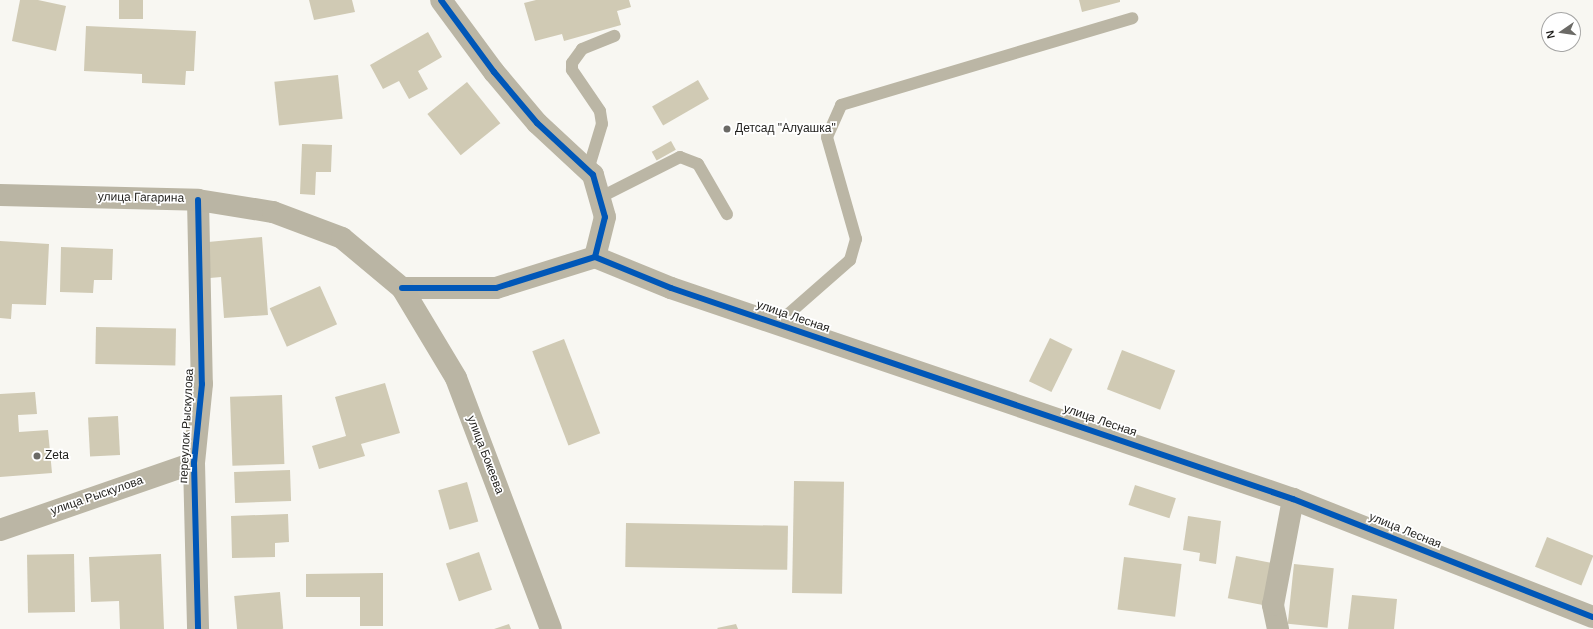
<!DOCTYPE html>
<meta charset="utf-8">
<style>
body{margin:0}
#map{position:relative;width:1593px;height:629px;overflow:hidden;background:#f8f7f2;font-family:Helvetica,sans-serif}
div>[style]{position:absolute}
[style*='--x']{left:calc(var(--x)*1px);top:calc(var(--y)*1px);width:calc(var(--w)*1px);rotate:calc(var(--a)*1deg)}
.building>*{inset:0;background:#d0cab4;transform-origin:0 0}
.service>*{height:12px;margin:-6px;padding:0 6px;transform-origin:6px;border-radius:6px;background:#bbb6a5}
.minor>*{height:22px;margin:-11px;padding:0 11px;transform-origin:11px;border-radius:11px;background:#bbb6a5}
.secondary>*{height:22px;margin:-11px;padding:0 11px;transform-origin:11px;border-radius:11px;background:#bab5a4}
.cycleway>*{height:6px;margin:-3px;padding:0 3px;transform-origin:3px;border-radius:3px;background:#0057b8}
.dots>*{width:11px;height:11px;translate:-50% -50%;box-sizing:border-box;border:2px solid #fff;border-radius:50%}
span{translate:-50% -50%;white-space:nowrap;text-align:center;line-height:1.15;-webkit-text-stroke:3.5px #fff;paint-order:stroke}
.poi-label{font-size:12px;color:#1f1e1b}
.left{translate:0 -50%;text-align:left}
.street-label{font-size:12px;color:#1f1e1b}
.north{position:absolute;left:1541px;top:12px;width:40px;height:40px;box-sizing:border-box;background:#fff;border:1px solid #a5a5a4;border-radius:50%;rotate:257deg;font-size:11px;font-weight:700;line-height:16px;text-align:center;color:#1f1e1b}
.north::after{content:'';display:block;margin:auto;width:14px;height:18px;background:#6b6a66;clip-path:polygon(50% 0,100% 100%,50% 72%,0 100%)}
</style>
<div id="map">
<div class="building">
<i style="clip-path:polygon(20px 0,38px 0,66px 6px,56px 51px,12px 41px)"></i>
<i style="left:119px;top:0;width:24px;height:19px"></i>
<i style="clip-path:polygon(309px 0,352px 0,355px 12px,314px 20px)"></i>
<i style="clip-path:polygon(536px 0,629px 0,631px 7px,617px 11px,621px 25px,564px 41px,562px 34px,535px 41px,524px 3px)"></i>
<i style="clip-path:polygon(1079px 0,1120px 0,1120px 2px,1082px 12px)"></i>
<i style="clip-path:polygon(86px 26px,196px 31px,194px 71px,186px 71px,185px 85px,142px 83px,142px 74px,84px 71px)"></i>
<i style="clip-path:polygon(428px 32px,442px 57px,418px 71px,428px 89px,409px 99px,399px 81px,383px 89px,370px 65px)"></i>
<i style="left:338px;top:75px;width:44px;height:64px;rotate:84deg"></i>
<i style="left:698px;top:80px;width:22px;height:53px;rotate:60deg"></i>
<i style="left:467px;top:82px;width:53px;height:51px;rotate:51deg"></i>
<i style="left:671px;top:141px;width:10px;height:22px;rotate:61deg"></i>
<i style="clip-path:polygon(302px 144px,332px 145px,331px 172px,316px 172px,315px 195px,300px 194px)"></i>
<i style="clip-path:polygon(262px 237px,268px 315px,224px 318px,221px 277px,210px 278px,208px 242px)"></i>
<i style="clip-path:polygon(0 241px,49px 244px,46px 305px,12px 304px,11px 319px,0 318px)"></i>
<i style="clip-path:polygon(61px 247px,113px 249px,112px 280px,94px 280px,93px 293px,60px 292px)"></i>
<i style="left:320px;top:286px;width:42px;height:55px;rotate:66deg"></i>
<i style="left:96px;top:327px;width:80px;height:37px;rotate:1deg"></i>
<i style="left:1050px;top:338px;width:25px;height:48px;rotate:26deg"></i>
<i style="left:564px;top:339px;width:101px;height:34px;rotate:69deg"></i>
<i style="left:1122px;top:350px;width:57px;height:42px;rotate:21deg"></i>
<i style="clip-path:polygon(385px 383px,400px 433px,361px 444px,365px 456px,319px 469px,312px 446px,346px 436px,335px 397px)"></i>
<i style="clip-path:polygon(35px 392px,37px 414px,18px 415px,19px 432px,48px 430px,52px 473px,0 477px,0 394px)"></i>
<i style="left:282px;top:395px;width:69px;height:52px;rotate:88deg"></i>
<i style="left:118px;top:416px;width:39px;height:30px;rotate:87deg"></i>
<i style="left:290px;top:470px;width:31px;height:56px;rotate:88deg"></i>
<i style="left:794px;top:481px;width:50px;height:112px;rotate:1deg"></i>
<i style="left:467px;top:482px;width:41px;height:30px;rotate:74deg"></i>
<i style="left:1135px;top:485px;width:43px;height:21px;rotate:18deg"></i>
<i style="clip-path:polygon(288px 514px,289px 542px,275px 543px,275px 557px,232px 558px,231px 516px)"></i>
<i style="clip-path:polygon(1188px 516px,1221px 521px,1216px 564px,1199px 561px,1200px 553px,1183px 550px)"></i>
<i style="left:626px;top:523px;width:162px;height:44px;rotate:1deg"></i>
<i style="left:1547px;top:537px;width:50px;height:32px;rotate:22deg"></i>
<i style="left:479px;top:552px;width:40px;height:35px;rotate:71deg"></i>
<i style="left:74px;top:554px;width:58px;height:47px;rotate:89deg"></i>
<i style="clip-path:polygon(161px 554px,164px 629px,120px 629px,119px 601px,91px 602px,89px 557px)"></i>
<i style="left:1236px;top:556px;width:37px;height:43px;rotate:11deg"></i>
<i style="left:1124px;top:557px;width:58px;height:53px;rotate:7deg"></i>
<i style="left:1294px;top:564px;width:40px;height:60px;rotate:6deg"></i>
<i style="clip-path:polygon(383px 573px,383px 626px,360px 626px,360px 597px,306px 597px,306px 574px)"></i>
<i style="left:280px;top:592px;width:37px;height:46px;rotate:85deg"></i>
<i style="clip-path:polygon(1352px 595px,1397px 599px,1394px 629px,1348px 629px)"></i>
<i style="clip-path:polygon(509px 624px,511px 629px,494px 629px)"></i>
<i style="clip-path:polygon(736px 624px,738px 629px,718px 629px,717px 628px)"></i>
</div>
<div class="service">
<i style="--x:588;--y:170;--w:48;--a:-73.1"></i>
<i style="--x:602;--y:124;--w:13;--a:-99"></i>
<i style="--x:600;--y:111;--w:50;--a:-124.3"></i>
<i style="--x:572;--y:70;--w:7;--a:-90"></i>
<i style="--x:572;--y:63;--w:17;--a:-54"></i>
<i style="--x:582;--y:49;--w:35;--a:-22"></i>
<i style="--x:599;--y:198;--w:91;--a:-26.8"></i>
<i style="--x:680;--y:157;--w:19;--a:21"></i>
<i style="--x:698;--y:164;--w:58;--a:59.9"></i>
<i style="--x:777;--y:324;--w:97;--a:-41.2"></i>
<i style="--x:850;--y:260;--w:22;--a:-74"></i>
<i style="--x:856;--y:239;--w:106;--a:-105.9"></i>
<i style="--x:827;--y:137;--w:35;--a:-66"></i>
<i style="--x:841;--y:105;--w:304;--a:-16.6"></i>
</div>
<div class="minor">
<i style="--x:198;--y:200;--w:184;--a:88.8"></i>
<i style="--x:202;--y:384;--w:79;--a:95.8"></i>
<i style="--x:194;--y:463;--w:166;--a:88.6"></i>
<i style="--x:595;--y:257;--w:82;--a:22.2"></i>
<i style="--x:671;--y:288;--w:657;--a:18.74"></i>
<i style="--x:1293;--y:499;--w:322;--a:21.5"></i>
<i style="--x:402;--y:288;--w:94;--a:0"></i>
<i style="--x:496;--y:288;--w:104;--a:-17.4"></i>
<i style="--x:595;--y:257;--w:41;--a:-76"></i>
<i style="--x:605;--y:217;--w:44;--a:-105.9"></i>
<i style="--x:593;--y:175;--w:76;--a:-137.1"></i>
<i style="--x:537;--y:123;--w:67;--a:-130.1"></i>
<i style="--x:494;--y:72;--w:89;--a:-126.4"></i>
<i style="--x:0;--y:530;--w:205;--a:-19.1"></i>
<i style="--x:1278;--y:629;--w:25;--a:-102"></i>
<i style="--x:1273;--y:605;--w:108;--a:-79.3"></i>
</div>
<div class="secondary">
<i style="--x:0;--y:195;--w:198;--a:1.4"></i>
<i style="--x:198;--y:200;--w:76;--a:9.1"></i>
<i style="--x:273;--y:212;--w:74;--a:20.6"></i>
<i style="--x:342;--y:238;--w:78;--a:39.8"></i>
<i style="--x:402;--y:288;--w:105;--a:59"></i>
<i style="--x:456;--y:378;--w:268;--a:69.3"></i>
</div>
<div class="cycleway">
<i style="--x:198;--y:200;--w:184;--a:88.8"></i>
<i style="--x:202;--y:384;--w:79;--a:95.8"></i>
<i style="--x:194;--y:463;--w:166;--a:88.6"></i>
<i style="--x:595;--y:257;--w:82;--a:22.2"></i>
<i style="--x:671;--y:288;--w:657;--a:18.74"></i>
<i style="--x:1293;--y:499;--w:322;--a:21.5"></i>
<i style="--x:402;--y:288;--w:94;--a:0"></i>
<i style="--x:496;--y:288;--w:104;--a:-17.4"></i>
<i style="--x:595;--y:257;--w:41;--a:-76"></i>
<i style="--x:605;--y:217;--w:44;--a:-105.9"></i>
<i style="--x:593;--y:175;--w:76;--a:-137.1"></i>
<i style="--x:537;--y:123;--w:67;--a:-130.1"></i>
<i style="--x:494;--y:72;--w:89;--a:-126.4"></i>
</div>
<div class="dots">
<i style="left:727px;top:129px;background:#6b6a66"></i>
<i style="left:37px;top:456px;background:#6b6a66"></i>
</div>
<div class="poi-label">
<span class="left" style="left:735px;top:129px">Детсад "Алуашка"</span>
<span class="left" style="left:45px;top:456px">Zeta</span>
</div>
<div class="street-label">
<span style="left:141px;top:198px;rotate:1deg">улица Гагарина</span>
<span style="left:793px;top:317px;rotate:19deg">улица Лесная</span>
<span style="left:1100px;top:421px;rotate:19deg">улица Лесная</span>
<span style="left:187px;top:426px;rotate:-87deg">переулок Рыскулова</span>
<span style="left:485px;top:455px;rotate:69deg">улица Бокеева</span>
<span style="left:97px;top:496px;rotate:-19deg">улица Рыскулова</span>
<span style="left:1405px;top:531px;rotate:22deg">улица Лесная</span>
</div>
<div class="north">N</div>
</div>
